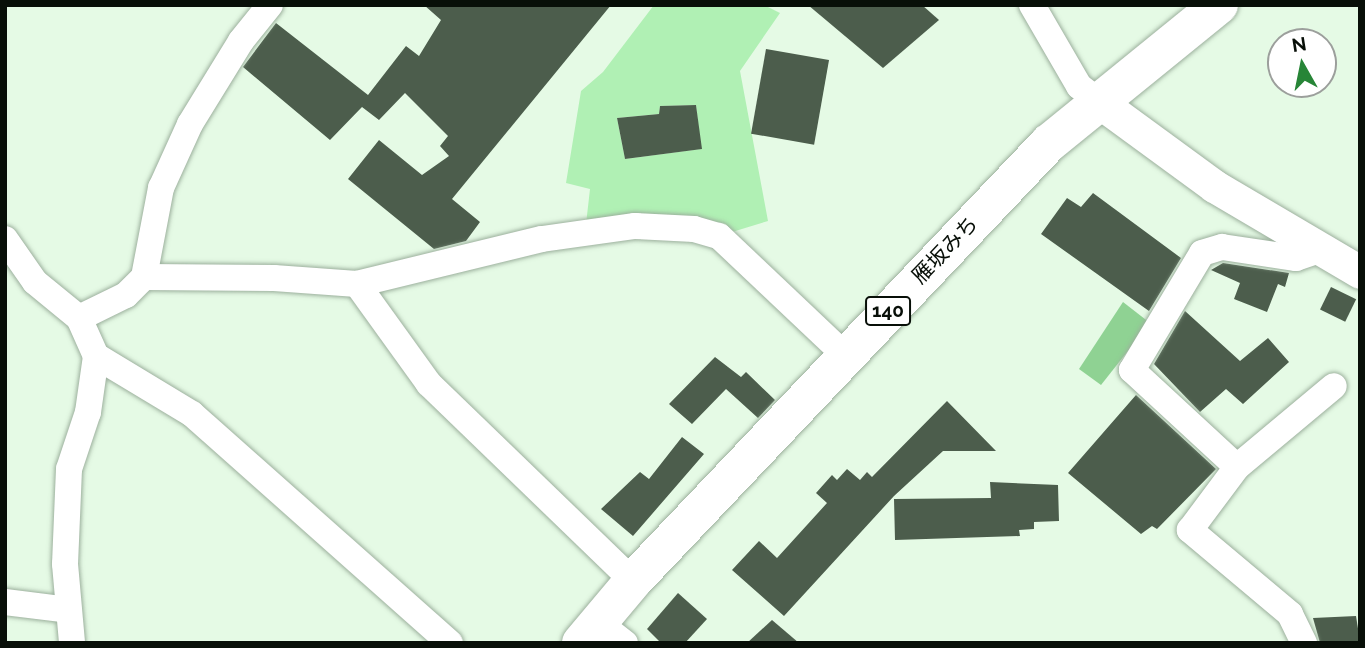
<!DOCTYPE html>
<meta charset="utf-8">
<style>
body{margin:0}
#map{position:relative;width:1365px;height:648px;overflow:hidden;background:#e5fae5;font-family:Raleway,"Noto Sans JP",sans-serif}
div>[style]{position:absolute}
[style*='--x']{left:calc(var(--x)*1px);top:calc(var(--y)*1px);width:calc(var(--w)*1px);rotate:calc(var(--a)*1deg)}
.green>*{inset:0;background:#b0f0b4}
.water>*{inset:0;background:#8fd293}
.building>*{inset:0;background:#4c5d4c;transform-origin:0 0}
.roads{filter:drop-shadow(0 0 2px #9cb09d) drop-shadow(0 0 2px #9cb09d)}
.minor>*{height:26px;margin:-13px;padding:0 13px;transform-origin:13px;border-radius:13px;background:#fff}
.tertiary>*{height:33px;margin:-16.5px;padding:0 16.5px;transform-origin:16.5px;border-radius:16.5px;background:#fff}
.trunk>*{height:38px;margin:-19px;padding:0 19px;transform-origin:19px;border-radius:19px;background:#fff}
span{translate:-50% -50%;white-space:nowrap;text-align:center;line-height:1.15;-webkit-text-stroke:7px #fff;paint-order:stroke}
.shield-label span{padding:2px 5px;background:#fff;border:2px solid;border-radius:5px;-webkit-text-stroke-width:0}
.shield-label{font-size:19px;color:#080f08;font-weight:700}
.street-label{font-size:21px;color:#080f08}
.frame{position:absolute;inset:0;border:7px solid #080f08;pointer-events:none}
.north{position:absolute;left:1267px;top:28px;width:70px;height:70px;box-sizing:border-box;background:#fff;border:2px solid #9c9f9c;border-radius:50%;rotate:351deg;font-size:19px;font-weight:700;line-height:28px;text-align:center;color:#080f08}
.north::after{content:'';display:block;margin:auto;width:24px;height:32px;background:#278537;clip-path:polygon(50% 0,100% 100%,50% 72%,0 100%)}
</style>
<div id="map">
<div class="green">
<i style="clip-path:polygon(evenodd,654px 5px,764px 5px,780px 13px,740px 71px,768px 221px,719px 236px,585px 233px,590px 189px,566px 183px,581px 91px,603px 72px,654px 5px,696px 105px,701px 149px,625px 159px,617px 118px,659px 114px,660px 106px,696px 105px)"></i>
</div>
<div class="water">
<i style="clip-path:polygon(1123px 302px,1150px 323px,1101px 385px,1079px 369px)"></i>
</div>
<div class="building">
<i style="clip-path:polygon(424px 5px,611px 5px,452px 199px,480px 222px,466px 241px,434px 249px,348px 179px,379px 140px,422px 175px,449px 156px,440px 146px,448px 136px,405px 93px,379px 120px,362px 107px,330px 140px,243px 67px,276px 23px,368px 95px,406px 46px,419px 56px,441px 20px)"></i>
<i style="clip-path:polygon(808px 5px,922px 5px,939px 20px,883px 68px)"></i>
<i style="left:766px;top:49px;width:64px;height:86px;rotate:10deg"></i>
<i style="clip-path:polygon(696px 105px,702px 149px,625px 159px,617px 118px,659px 114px,660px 106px)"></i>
<i style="clip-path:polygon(1093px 193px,1181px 258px,1149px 311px,1041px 234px,1067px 198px,1081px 207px)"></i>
<i style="clip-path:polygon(1223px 263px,1289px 273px,1285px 287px,1278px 284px,1267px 312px,1234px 299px,1240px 283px,1211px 270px)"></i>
<i style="left:1331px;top:287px;width:28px;height:25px;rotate:26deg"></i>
<i style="clip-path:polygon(1185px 311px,1240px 361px,1268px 338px,1289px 362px,1243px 404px,1226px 389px,1200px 412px,1154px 364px)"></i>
<i style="clip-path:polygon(715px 357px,741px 377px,746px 372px,775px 400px,758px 418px,726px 389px,692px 424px,669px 404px)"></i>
<i style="clip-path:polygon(1136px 395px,1216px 469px,1157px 529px,1152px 526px,1141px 534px,1068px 473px)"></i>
<i style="clip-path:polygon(947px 401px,996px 451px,943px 451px,894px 496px,784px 616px,732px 570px,759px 541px,777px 558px,827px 503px,816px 493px,832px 475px,837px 480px,847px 469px,860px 480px,867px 472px,872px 477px)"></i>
<i style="clip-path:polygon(682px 437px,704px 454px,633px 536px,601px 509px,640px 472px,649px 479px)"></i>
<i style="clip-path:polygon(990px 482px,1058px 485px,1059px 521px,1034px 522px,1034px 529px,1019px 530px,1020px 536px,895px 540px,894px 499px,991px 498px)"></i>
<i style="clip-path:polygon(678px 593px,707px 619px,685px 643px,661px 643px,647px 629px)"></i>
<i style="clip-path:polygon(1356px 616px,1360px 641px,1320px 643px,1313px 618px)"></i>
<i style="clip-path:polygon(772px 620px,799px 643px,747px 643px)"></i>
</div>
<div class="roads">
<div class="minor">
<i style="--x:1032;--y:5;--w:94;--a:59.9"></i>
<i style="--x:1079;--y:86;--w:24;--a:38"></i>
<i style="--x:5;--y:239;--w:52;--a:55.1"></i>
<i style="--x:35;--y:282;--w:57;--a:39.3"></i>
<i style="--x:79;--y:318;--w:42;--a:65.9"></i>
<i style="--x:96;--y:356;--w:57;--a:98.1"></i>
<i style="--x:88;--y:412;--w:60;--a:108.4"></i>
<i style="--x:69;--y:469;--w:95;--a:92.4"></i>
<i style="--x:65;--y:564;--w:79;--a:84.9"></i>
<i style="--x:144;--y:277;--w:130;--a:0.4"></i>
<i style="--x:274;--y:278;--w:83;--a:4.1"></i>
<i style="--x:357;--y:284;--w:190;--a:-13.7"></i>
<i style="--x:542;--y:239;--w:94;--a:-8"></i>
<i style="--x:635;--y:226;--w:59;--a:2.9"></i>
<i style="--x:694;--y:229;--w:26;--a:16"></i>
<i style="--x:719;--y:236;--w:176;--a:43.4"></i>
<i style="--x:357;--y:284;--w:123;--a:54.2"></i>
<i style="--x:429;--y:384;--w:284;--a:44"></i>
<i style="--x:79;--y:318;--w:52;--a:-26.1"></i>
<i style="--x:126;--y:295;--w:25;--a:-45"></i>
<i style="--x:144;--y:277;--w:91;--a:-79.2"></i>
<i style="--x:161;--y:188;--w:70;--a:-65.6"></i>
<i style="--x:190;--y:124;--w:97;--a:-58.4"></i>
<i style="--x:241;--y:41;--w:46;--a:-51.1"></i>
<i style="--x:96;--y:356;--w:112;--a:31.1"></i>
<i style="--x:192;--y:414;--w:345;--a:41.6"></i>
<i style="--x:1237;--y:467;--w:143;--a:-137.3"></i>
<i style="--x:1132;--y:370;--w:136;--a:-59.1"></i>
<i style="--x:1202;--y:253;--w:21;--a:-17"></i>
<i style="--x:1222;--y:247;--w:75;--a:8.5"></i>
<i style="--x:1296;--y:258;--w:28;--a:-19"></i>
<i style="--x:5;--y:602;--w:64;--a:7.1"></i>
<i style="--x:599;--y:623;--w:33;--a:38"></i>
<i style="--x:1304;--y:643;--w:32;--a:-116"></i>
<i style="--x:1290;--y:614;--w:131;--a:-140"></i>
<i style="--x:1190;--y:530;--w:79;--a:-53.3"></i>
<i style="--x:1237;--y:467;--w:126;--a:-39.9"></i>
</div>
<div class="tertiary">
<i style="--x:1098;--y:101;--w:144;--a:36.2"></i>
<i style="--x:1214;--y:186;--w:169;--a:30.5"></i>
</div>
<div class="trunk">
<i style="--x:581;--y:643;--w:81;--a:-50"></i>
<i style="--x:633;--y:581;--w:604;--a:-46.48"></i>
<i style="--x:1049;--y:143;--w:219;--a:-39.1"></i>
</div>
</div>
<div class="shield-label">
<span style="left:888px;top:311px">140</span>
</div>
<div class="street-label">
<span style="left:945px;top:250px;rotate:-46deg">雁坂みち</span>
</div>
<div class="frame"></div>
<div class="north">N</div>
</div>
